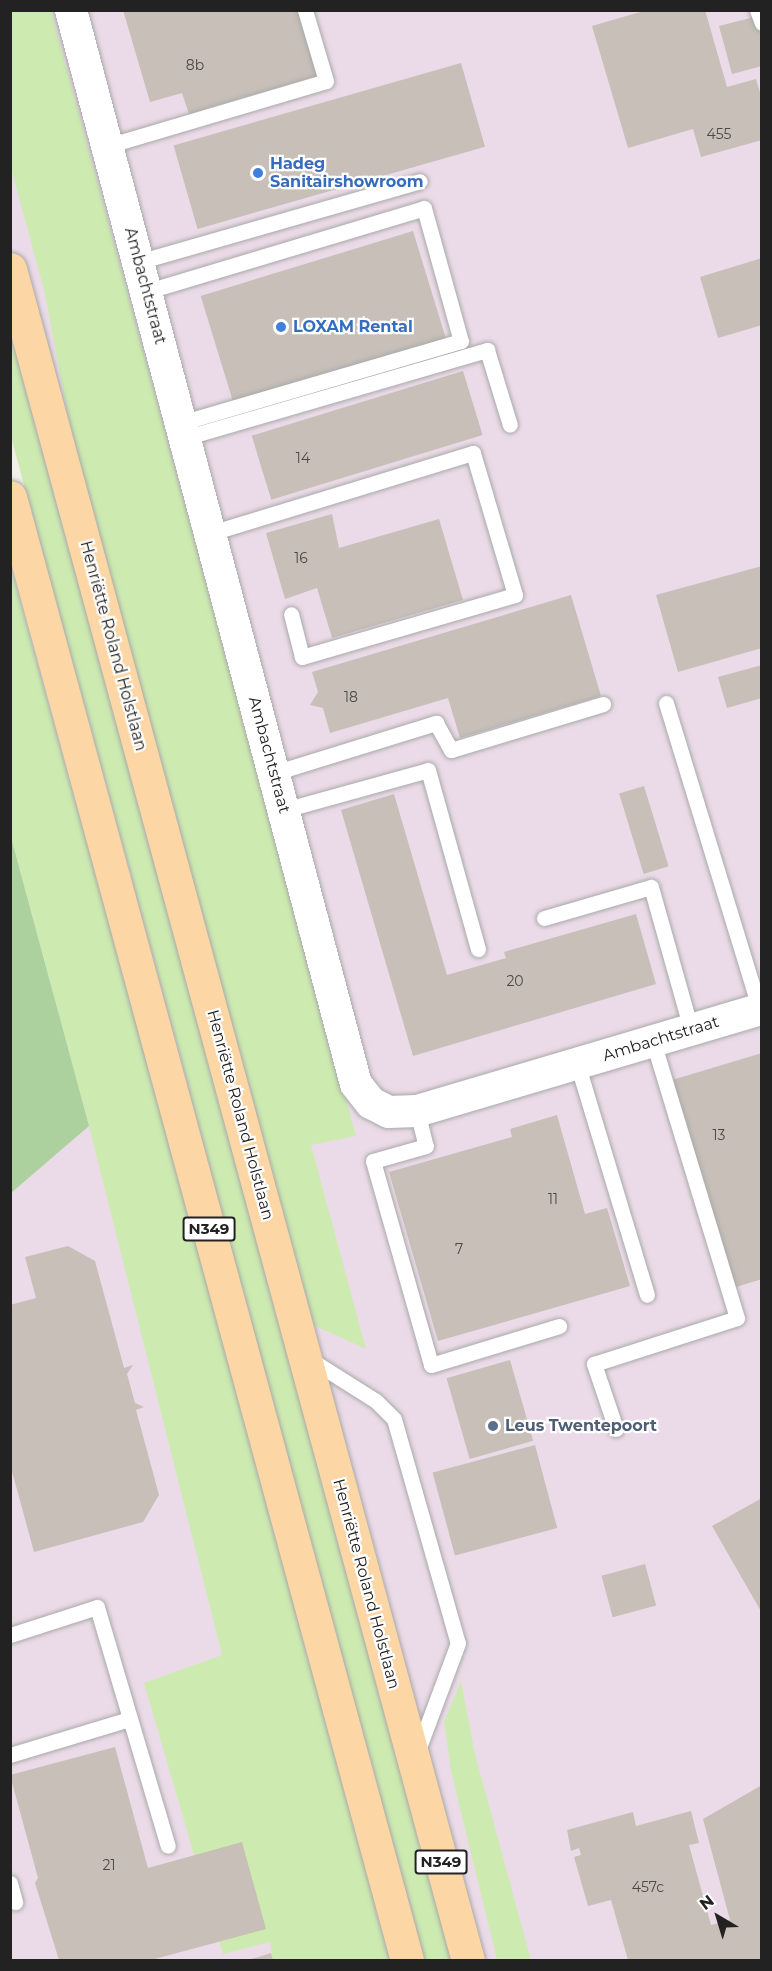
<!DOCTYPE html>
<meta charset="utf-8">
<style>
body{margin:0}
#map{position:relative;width:772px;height:1971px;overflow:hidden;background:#f2efe9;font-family:Montserrat,sans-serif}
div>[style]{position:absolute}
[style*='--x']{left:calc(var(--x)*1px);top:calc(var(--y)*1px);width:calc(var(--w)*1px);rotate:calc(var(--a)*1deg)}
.industrial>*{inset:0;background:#ebdbe8}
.grass>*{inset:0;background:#cdebb0}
.forest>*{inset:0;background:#add19e}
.building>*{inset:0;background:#c7bfb8;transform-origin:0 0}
.roads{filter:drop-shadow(0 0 2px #a9a9a9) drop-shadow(0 0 2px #a9a9a9)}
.service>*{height:15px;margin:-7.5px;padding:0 7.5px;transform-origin:7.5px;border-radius:7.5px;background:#fff}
.minor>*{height:32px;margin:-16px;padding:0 16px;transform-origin:16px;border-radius:16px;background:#fff}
.primary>*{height:33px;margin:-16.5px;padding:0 16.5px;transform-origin:16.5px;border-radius:16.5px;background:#fcd6a4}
.dots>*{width:16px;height:16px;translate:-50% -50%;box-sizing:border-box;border:3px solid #fff;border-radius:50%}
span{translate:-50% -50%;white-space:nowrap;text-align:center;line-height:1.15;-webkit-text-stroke:4.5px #fff;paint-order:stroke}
.number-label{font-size:14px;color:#4b4948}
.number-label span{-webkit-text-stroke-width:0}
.shield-label span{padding:2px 4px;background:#fff;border:2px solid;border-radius:4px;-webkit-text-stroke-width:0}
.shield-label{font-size:15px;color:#222;font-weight:700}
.shop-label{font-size:16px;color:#366cbe;font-weight:700}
.left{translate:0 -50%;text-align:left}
.street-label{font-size:16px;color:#222}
.service-label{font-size:16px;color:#4e5e75;font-weight:700}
.frame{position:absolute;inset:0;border:12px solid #222;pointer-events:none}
.north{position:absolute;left:688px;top:1887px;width:60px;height:60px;-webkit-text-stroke:4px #fff;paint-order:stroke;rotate:322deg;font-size:16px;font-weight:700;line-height:24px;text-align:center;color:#222}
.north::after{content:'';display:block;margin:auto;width:21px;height:27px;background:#222;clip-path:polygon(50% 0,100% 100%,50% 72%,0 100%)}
</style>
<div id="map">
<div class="industrial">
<i style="clip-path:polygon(11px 11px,761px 11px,761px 1960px,11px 1960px,11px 1063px,137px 876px,11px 280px)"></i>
</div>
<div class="grass">
<i style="clip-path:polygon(10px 11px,51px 11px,356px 1136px,311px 1145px,366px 1349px,311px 1324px,70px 427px,45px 294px,11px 168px)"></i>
<i style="clip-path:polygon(10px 333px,455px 1960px,425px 1960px,279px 1437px,186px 1077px,11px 437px)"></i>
<i style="clip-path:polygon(10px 564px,234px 1377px,390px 1960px,273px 1960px,270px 1942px,223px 1954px,144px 1683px,222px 1655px,89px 1126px,11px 837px)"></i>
<i style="clip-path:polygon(461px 1681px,475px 1754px,531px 1960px,497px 1960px,451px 1771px,444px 1722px)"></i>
</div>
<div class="forest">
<i style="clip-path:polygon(11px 837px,89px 1126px,11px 1193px,10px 1193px)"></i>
</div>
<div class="building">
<i style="clip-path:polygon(123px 10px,298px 10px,317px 76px,189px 114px,182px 93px,150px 102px)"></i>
<i style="clip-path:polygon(647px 10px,705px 10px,727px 87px,756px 79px,762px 99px,762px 140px,701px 157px,693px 129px,628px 148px,592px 26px)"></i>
<i style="clip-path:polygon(762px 15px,762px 66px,732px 74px,719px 26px)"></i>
<i style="left:461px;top:63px;width:87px;height:299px;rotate:74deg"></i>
<i style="left:413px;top:231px;width:113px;height:222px;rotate:73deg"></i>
<i style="clip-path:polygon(762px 258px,762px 325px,718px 338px,700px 277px)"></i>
<i style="left:463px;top:371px;width:67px;height:221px;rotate:73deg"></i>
<i style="clip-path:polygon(332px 514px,339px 548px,439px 519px,463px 600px,332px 638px,317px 588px,285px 599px,266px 533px)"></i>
<i style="clip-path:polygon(762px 566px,762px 648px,678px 672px,656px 595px)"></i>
<i style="clip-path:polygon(571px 595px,601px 696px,460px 738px,448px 698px,330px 733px,323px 708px,310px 705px,318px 692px,312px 672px)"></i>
<i style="clip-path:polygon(762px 665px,762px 698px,727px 708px,718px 677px)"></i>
<i style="left:644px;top:786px;width:84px;height:26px;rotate:73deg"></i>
<i style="clip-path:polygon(394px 794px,447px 975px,506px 958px,504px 952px,636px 914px,656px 984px,413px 1056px,341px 810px)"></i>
<i style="clip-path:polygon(762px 1053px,762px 1279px,733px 1288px,672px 1080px)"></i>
<i style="clip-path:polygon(557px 1115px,585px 1214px,607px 1208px,630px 1286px,438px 1341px,389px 1172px,512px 1137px,510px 1129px)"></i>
<i style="clip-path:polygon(68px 1246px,95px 1261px,124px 1368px,133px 1365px,127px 1374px,135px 1403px,144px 1407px,136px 1410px,159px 1495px,143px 1522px,34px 1552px,10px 1464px,10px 1305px,36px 1298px,25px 1257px)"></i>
<i style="left:510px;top:1360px;width:84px;height:66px;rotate:74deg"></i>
<i style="left:535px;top:1445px;width:86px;height:106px;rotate:75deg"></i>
<i style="clip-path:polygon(762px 1498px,762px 1613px,712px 1526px)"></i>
<i style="left:645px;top:1564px;width:43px;height:45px;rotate:75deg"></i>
<i style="clip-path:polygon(115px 1747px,148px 1868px,242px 1842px,266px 1929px,151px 1960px,59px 1960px,35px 1883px,38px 1878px,10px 1775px)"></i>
<i style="clip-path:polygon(762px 1785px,762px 1960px,628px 1960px,611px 1900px,588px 1906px,574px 1857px,581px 1855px,579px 1848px,571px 1851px,567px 1830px,633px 1812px,636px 1826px,691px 1811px,699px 1843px,689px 1845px,711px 1925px,730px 1920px,703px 1819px)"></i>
<i style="clip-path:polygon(271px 1953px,273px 1960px,248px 1960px)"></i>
</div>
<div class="roads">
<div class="service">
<i style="--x:757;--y:10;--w:14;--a:69"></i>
<i style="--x:107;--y:146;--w:228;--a:-16.5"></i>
<i style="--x:326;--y:81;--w:74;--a:-106.5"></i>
<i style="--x:138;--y:262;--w:293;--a:-16"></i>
<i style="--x:148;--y:291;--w:288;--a:-16.7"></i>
<i style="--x:424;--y:208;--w:138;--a:74.5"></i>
<i style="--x:461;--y:341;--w:293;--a:163.7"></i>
<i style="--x:184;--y:438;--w:316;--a:-16.2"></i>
<i style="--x:487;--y:350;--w:78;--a:73"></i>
<i style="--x:211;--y:533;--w:274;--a:-17"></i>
<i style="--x:473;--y:453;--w:148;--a:73.5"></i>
<i style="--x:515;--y:595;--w:222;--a:163.8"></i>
<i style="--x:302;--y:657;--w:44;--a:-104.3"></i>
<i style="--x:666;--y:703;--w:321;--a:73"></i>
<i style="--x:274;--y:773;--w:170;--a:-17.2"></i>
<i style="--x:436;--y:723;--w:31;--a:61"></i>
<i style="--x:451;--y:750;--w:159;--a:-16.8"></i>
<i style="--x:284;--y:810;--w:149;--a:-15.5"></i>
<i style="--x:428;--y:770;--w:186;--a:74.4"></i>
<i style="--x:544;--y:918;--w:111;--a:-16.2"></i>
<i style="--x:651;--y:887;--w:148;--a:74.3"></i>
<i style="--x:577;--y:1063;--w:242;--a:73.2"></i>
<i style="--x:417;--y:1111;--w:36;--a:76"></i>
<i style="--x:426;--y:1146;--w:55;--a:164.2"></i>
<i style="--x:373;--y:1161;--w:212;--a:74.1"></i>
<i style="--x:431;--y:1365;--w:134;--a:-16.9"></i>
<i style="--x:308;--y:1358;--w:80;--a:32.3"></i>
<i style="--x:376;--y:1401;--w:25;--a:45"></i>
<i style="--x:394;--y:1419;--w:233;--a:74.1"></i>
<i style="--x:458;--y:1643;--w:114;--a:110.5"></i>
<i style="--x:616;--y:1429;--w:69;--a:-108.7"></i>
<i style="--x:594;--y:1364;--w:150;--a:-17.8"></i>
<i style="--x:737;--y:1318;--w:288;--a:-106.9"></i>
<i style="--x:10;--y:1635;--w:91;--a:-17.8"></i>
<i style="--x:97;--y:1607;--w:249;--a:73.5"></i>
<i style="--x:10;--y:1755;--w:124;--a:-16.8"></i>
<i style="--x:10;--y:1883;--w:20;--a:75"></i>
</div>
<div class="minor">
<i style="--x:71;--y:10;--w:1111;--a:75.14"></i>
<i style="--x:356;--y:1084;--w:24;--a:52"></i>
<i style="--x:371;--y:1103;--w:20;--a:27"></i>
<i style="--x:389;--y:1112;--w:28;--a:-2"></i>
<i style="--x:417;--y:1111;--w:360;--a:-16.5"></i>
</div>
<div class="primary">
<i style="--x:10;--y:269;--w:1752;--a:74.85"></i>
<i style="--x:10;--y:497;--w:1516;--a:74.82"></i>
</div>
</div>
<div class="dots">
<i style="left:258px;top:173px;background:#3f7fe0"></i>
<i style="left:281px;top:327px;background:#3f7fe0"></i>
<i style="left:493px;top:1426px;background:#5c6f8a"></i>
</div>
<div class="number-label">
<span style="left:195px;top:65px">8b</span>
<span style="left:719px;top:134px">455</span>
<span style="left:303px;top:458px">14</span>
<span style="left:301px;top:558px">16</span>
<span style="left:351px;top:697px">18</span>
<span style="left:515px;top:981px">20</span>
<span style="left:719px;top:1135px">13</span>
<span style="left:553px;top:1199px">11</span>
<span style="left:459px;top:1249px">7</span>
<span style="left:109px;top:1865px">21</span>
<span style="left:648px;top:1887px">457c</span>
</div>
<div class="shield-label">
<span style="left:209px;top:1229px">N349</span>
<span style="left:441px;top:1862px">N349</span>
</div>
<div class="shop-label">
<span class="left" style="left:270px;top:173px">Hadeg<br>Sanitairshowroom</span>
<span class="left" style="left:293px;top:327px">LOXAM Rental</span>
</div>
<div class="street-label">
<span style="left:145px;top:286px;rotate:75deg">Ambachtstraat</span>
<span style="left:113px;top:646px;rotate:75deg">Henriëtte Roland Holstlaan</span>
<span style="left:269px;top:755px;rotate:75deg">Ambachtstraat</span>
<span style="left:661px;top:1039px;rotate:-17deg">Ambachtstraat</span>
<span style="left:240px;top:1115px;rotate:75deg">Henriëtte Roland Holstlaan</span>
<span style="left:366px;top:1584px;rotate:75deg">Henriëtte Roland Holstlaan</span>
</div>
<div class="service-label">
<span class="left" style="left:505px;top:1426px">Leus Twentepoort</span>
</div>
<div class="frame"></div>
<div class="north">N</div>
</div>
